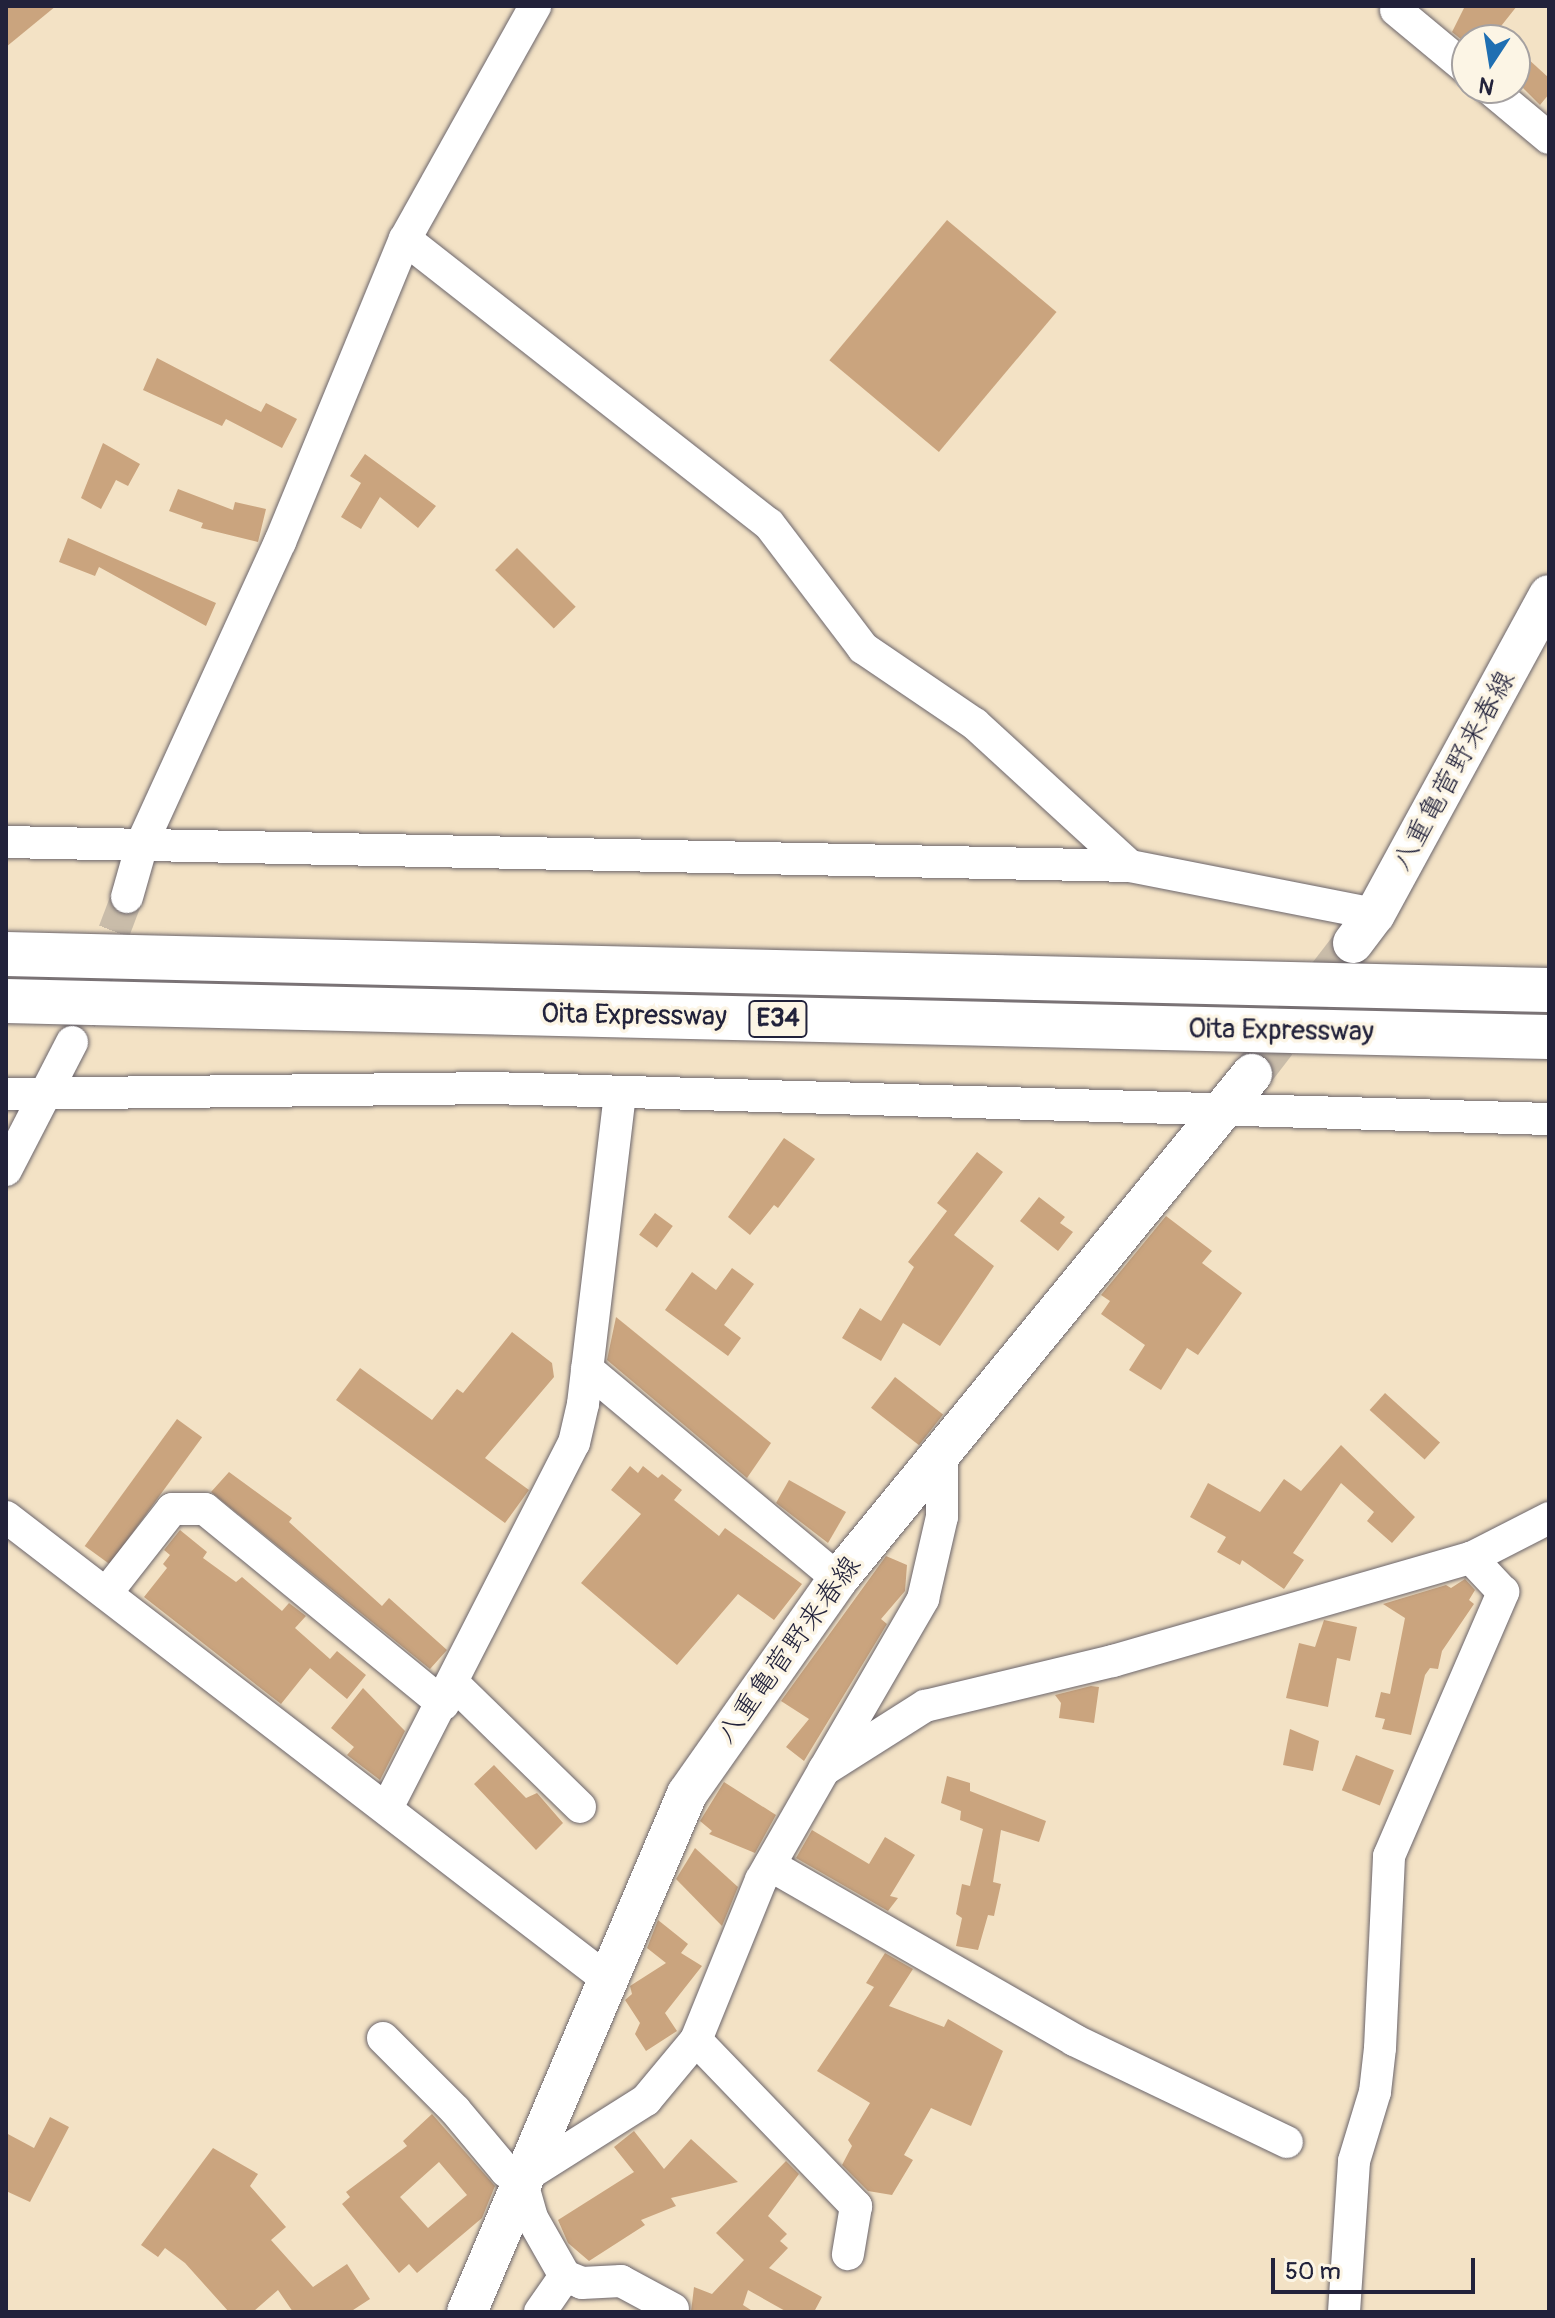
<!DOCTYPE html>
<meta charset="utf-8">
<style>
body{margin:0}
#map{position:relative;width:1555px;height:2318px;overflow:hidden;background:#f3e2c5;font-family:Pangolin,"Klee One",sans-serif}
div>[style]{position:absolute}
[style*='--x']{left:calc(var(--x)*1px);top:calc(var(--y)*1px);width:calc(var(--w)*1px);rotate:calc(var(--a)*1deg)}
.building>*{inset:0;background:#caa47e;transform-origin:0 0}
.minor-tunnel>*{height:32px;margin-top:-16px;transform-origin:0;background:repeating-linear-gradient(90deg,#c9bca9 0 32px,transparent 0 48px)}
.major-tunnel>*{height:40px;margin-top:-20px;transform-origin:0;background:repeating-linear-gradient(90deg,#c9bca9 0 40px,transparent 0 60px)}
.roads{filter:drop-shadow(0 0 2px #6b656b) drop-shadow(0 0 2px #6b656b)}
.minor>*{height:32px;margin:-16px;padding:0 16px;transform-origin:16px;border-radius:16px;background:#fff}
.major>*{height:40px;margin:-20px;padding:0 20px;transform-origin:20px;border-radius:20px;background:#fff}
.highway>*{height:44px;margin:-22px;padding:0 22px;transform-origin:22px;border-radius:22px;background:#fff}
span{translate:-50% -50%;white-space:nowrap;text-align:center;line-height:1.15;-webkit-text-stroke:7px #fcf5e5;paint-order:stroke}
.shield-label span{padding:2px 6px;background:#fcf5e5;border:2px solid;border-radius:6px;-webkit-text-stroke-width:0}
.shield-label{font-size:26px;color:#22223b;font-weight:700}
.street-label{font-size:28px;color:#22223b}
.frame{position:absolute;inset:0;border:8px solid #22223b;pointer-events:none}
.north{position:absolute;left:1451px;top:24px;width:80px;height:80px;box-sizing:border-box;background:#fcf5e5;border:2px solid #a5a1a1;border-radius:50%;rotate:192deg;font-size:22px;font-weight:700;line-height:32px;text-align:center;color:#22223b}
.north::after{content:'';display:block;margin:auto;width:28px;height:36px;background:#1f6fb2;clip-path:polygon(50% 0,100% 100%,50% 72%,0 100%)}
.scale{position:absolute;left:1271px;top:2258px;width:204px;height:36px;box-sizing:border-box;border:4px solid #22223b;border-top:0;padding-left:10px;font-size:24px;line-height:28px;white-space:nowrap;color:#22223b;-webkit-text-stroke:6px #fcf5e5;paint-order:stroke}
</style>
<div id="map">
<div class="building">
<i style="clip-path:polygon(6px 6px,56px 6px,6px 47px)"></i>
<i style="clip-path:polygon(1465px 6px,1517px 6px,1490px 40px,1467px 40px,1467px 44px,1452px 32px)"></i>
<i style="clip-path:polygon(1515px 47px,1549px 78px,1549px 94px,1540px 105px,1515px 80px)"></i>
<i style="left:947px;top:220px;width:143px;height:183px;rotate:40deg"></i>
<i style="clip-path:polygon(157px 358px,261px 412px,266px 403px,297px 419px,282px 448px,226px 419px,222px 426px,143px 390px)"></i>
<i style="clip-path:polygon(103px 443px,140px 464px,128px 486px,116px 480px,101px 509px,81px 498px)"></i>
<i style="clip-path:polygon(365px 454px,436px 506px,418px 528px,380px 497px,361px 529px,341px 517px,361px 483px,350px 476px)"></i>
<i style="clip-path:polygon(178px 489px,233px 510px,235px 502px,266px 509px,258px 542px,201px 528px,203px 523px,169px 511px)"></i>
<i style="clip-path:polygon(68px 538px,216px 603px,206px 626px,99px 567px,95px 576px,59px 562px)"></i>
<i style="left:517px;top:548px;width:83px;height:31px;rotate:45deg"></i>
<i style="clip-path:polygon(784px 1138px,815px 1159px,778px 1208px,774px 1205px,750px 1235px,728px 1217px)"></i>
<i style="clip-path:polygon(977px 1152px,1003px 1172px,954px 1235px,994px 1266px,940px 1346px,903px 1323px,881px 1361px,842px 1338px,860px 1308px,881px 1321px,914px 1267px,908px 1262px,947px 1211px,937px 1203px)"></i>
<i style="clip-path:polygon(1039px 1197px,1065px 1217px,1060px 1223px,1073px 1232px,1058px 1251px,1020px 1221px)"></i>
<i style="left:655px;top:1213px;width:22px;height:27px;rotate:36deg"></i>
<i style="clip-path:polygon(1166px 1216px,1212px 1251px,1202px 1263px,1242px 1293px,1198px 1355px,1187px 1348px,1161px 1390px,1129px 1370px,1145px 1345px,1101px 1314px,1110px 1301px,1101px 1295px)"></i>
<i style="clip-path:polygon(732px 1268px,754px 1284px,724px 1325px,741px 1338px,728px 1356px,665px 1310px,692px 1272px,716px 1290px)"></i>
<i style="clip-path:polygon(616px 1317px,771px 1443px,747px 1478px,607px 1360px)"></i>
<i style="clip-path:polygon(512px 1332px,552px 1363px,554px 1377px,485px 1458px,529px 1490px,505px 1523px,336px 1400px,360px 1368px,432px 1420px,457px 1389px,463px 1393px)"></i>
<i style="left:895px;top:1377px;width:61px;height:39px;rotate:38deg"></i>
<i style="left:1385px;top:1393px;width:74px;height:23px;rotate:42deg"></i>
<i style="left:177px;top:1419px;width:31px;height:157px;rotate:36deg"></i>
<i style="clip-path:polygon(1341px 1445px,1415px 1517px,1392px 1543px,1367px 1521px,1374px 1512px,1341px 1483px,1293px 1553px,1304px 1560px,1284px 1589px,1242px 1560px,1240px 1565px,1217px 1552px,1226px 1537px,1190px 1517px,1208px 1483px,1260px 1512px,1284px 1479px,1301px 1491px)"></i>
<i style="clip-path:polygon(630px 1466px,638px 1473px,643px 1466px,658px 1478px,662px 1474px,682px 1490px,674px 1500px,719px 1536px,725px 1528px,802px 1584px,774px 1620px,738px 1594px,677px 1665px,581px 1583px,641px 1514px,611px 1490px)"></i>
<i style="clip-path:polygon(229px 1472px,292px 1518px,289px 1522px,382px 1606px,389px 1598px,447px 1650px,430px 1669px,211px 1492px)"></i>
<i style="clip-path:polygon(789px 1480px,846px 1512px,828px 1543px,776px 1503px)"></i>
<i style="clip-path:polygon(180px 1530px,207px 1552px,203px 1558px,236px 1582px,242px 1577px,282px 1611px,289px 1603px,306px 1616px,295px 1628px,330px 1659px,337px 1651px,366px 1675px,347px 1699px,310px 1668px,281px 1704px,144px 1597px,167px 1568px,163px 1564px,170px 1555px,164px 1550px)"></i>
<i style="clip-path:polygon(886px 1556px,907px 1565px,905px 1591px,881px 1619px,887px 1624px,804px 1761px,786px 1747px,809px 1719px,781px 1701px)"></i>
<i style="clip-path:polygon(1465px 1579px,1475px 1590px,1469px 1600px,1474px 1604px,1442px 1651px,1438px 1669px,1430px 1668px,1425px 1675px,1411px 1735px,1382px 1729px,1385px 1719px,1375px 1717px,1381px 1692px,1390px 1694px,1405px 1618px,1383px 1604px,1446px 1585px,1451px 1588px)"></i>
<i style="clip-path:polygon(1324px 1620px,1357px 1627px,1350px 1661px,1337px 1658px,1328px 1707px,1286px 1698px,1299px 1643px,1315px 1647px)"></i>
<i style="clip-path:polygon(1091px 1686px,1099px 1687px,1094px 1723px,1059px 1718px,1061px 1703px,1055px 1695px)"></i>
<i style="clip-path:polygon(363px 1688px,405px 1731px,380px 1780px,347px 1755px,354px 1747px,331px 1728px)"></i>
<i style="clip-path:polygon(1290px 1729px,1319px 1741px,1313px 1771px,1283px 1765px)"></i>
<i style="left:1356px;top:1755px;width:41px;height:38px;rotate:22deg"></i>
<i style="clip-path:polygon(494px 1765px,526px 1798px,537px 1793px,563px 1823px,536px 1850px,474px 1784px)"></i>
<i style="clip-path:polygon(947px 1776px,970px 1783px,970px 1791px,1046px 1821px,1039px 1842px,1001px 1830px,993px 1882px,1001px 1884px,994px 1916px,988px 1915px,978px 1950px,956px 1946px,962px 1918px,956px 1914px,962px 1884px,970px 1886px,983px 1829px,960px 1820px,961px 1811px,941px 1803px)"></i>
<i style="clip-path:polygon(724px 1782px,776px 1815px,755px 1853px,709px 1834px,712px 1831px,700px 1821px)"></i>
<i style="clip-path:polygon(812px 1830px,869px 1864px,885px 1837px,915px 1855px,890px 1896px,898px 1898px,888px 1911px,796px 1858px)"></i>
<i style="clip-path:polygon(695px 1848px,738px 1887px,722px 1926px,676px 1879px)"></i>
<i style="clip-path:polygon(658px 1920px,688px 1944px,681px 1953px,702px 1966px,665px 2013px,677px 2031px,646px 2051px,635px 2034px,640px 2023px,625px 2000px,632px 1994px,630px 1986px,666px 1963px,647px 1948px)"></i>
<i style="clip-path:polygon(885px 1953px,913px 1969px,889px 2006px,944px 2027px,948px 2019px,1003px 2051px,971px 2126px,931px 2108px,904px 2155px,913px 2160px,892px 2195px,868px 2191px,842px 2165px,852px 2146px,848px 2140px,870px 2103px,817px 2071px,874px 1987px,866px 1983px)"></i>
<i style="clip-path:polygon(evenodd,432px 2114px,495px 2186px,482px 2218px,417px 2273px,409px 2264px,399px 2273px,342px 2204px,350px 2197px,346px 2192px,407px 2146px,403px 2141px,432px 2114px,439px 2162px,467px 2195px,428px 2228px,400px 2197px,439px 2162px)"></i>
<i style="clip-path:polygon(50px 2117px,69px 2127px,30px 2202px,6px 2191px,6px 2133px,34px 2148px)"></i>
<i style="clip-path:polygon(634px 2131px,664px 2169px,691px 2139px,738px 2182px,671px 2198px,676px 2206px,641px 2220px,645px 2225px,589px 2261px,568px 2243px,558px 2220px,634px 2172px,614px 2147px)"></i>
<i style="clip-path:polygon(213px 2148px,258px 2174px,250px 2186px,286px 2227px,271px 2240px,313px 2287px,347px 2264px,370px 2299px,350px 2312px,293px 2312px,278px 2290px,253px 2312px,229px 2312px,185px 2263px,165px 2248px,158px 2257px,141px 2245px)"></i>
<i style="clip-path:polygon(786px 2161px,799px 2174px,768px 2216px,787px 2234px,780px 2241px,788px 2248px,769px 2268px,822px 2297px,814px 2312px,787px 2312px,748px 2290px,743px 2305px,754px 2312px,691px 2312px,694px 2287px,712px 2294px,744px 2260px,716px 2233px)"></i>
</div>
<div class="minor-tunnel">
<i style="--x:80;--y:1021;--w:133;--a:-69.2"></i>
</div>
<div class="major-tunnel">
<i style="--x:1252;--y:1074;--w:165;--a:-52.4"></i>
</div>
<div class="roads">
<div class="minor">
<i style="--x:1396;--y:10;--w:92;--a:39.7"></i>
<i style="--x:1489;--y:88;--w:78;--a:39.8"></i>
<i style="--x:405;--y:239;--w:462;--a:38.1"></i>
<i style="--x:769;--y:524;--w:156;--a:52.8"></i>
<i style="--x:863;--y:648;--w:135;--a:34.2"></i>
<i style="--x:975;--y:724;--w:210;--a:42.5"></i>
<i style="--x:6;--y:842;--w:1124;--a:1.22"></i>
<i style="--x:1130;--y:866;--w:250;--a:11.1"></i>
<i style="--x:127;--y:897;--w:58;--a:-74.1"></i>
<i style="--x:143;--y:841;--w:329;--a:-65.4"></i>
<i style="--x:280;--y:542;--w:328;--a:-67.6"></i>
<i style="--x:405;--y:239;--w:267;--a:-60.8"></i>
<i style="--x:6;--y:1094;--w:486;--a:-0.7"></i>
<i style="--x:492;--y:1088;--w:1057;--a:1.68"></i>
<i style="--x:6;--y:1170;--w:144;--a:-62.7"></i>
<i style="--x:587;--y:1369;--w:327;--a:39.9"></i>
<i style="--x:6;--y:1517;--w:759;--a:37.56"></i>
<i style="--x:108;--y:1591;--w:104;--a:-52"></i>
<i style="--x:172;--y:1509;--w:33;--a:0"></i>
<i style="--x:205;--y:1509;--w:308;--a:39.3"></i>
<i style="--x:454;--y:1684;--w:176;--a:44.3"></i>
<i style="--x:824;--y:1770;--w:198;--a:-59.9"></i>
<i style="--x:923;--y:1599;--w:84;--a:-77"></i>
<i style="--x:942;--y:1517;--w:65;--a:-90"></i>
<i style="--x:387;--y:1808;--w:410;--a:-62.9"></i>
<i style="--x:574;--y:1443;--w:40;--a:-77"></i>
<i style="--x:583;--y:1404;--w:314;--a:-83.2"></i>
<i style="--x:770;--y:1865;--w:351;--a:29.9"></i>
<i style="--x:1074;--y:2040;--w:236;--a:25.6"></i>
<i style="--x:383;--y:2038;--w:102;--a:45"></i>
<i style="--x:455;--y:2110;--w:80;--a:50.1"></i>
<i style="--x:506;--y:2171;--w:17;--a:28"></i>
<i style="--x:521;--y:2179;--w:41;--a:74.2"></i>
<i style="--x:532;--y:2218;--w:67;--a:60.4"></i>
<i style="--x:565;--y:2276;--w:18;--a:22"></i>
<i style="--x:582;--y:2283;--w:39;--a:-3"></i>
<i style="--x:621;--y:2281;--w:59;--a:28.3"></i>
<i style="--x:696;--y:2040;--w:231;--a:46.1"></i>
<i style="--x:856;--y:2206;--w:49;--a:99.5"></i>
<i style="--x:521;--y:2179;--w:148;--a:-32.3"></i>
<i style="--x:646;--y:2100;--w:78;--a:-50.2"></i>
<i style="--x:696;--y:2040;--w:173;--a:-67.9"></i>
<i style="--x:761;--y:1880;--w:127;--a:-60.2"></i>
<i style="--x:824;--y:1770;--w:120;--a:-32.4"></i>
<i style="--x:925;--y:1706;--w:193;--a:-13.5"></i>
<i style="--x:1113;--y:1661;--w:373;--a:-16.1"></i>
<i style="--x:1471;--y:1558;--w:88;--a:-27.1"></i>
<i style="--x:540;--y:2312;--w:44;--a:-55.2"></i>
<i style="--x:1344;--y:2312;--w:151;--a:-86.2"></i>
<i style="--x:1354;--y:2161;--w:72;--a:-73.1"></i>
<i style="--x:1375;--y:2092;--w:44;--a:-83.5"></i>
<i style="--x:1380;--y:2048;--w:192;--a:-87.3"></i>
<i style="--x:1389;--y:1856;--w:288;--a:-66.6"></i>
<i style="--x:1503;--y:1592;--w:47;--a:-133.3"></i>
</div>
<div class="major">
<i style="--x:1353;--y:943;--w:36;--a:-53"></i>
<i style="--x:1375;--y:914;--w:363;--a:-61.4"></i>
<i style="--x:467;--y:2312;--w:563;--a:-66.99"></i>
<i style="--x:687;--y:1794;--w:263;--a:-54.9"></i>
<i style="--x:838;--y:1579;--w:653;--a:-50.66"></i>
</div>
<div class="highway">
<i style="--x:6;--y:954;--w:1543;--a:1.34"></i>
<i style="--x:6;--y:1001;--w:1543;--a:1.34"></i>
</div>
</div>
<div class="shield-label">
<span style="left:778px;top:1019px">E34</span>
</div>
<div class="street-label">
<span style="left:1454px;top:771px;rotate:-61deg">八重亀菅野来春線</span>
<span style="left:634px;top:1016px;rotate:1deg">Oita Expressway</span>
<span style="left:1281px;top:1031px;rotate:1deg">Oita Expressway</span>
<span style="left:789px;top:1650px;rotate:-54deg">八重亀菅野来春線</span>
</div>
<div class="frame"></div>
<div class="north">N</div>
<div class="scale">50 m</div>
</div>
